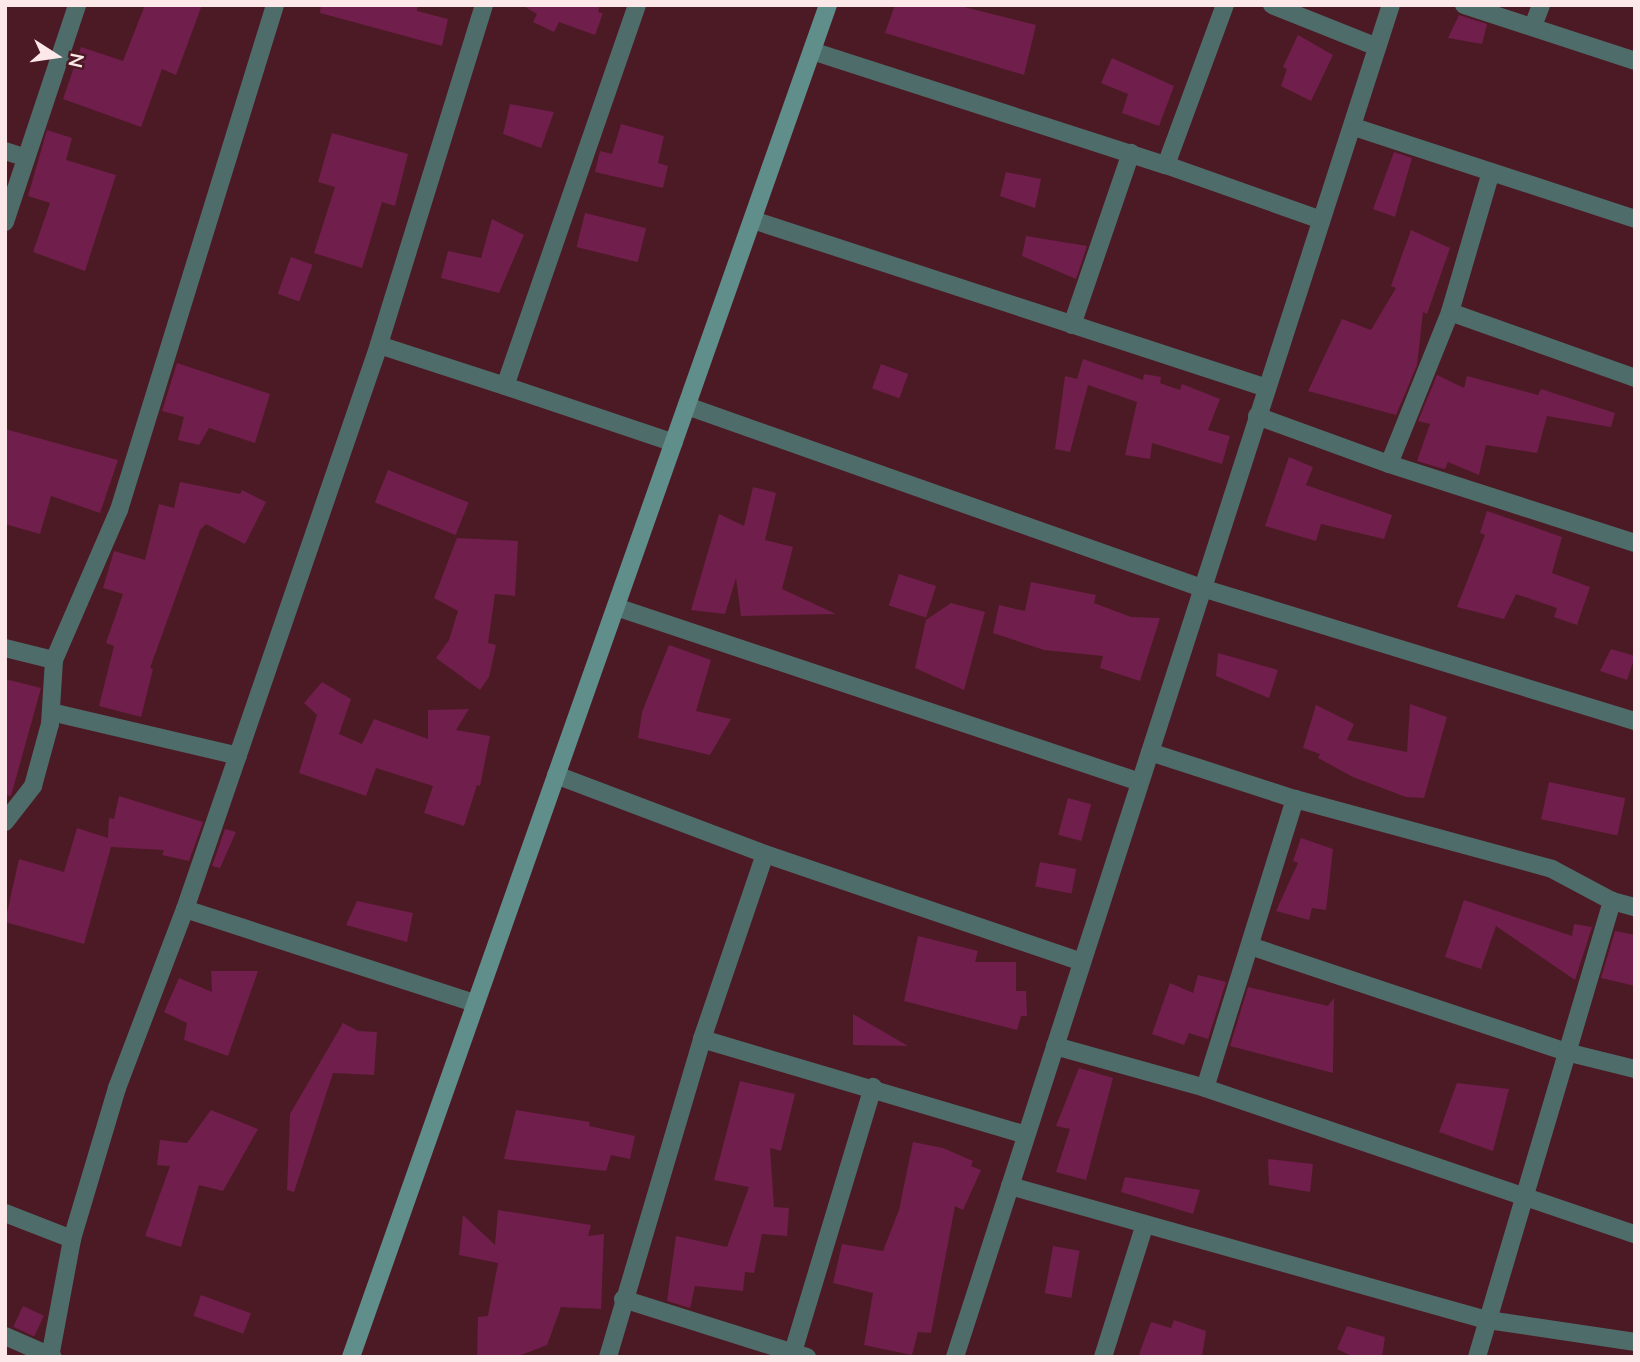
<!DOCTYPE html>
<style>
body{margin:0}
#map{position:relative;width:1640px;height:1362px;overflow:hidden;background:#4c1a24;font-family:Mulish,sans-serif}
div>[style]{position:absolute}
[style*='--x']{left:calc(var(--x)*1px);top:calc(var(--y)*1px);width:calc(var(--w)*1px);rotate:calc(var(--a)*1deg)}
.building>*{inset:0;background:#701e4b;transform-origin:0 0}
.street>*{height:18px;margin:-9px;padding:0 9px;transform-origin:9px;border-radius:9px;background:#4e6c6a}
.secondary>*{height:18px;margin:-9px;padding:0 9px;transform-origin:9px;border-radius:9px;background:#5f8e8b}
span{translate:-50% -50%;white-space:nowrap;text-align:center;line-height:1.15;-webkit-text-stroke:6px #4c1a24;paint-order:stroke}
.frame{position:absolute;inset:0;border:7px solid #fce7e9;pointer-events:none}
.north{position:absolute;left:21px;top:21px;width:70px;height:70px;-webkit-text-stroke:5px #4c1a24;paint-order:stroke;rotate:102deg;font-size:19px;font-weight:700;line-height:28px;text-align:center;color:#fce7e9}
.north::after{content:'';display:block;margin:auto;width:24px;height:32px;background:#fce7e9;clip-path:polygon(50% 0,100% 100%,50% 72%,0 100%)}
</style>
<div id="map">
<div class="building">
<i style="clip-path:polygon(145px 5px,202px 5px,176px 75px,162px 69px,141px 127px,63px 99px,81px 47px,123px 61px)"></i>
<i style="clip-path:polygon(321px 5px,418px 5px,417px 11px,448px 19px,442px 46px,320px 13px)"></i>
<i style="clip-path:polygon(522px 5px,600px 5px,598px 12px,603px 13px,595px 35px,559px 22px,554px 32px,533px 22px,537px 14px)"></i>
<i style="clip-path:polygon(895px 5px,956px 5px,1036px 25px,1024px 75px,885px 33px)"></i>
<i style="clip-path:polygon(1459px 15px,1487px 24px,1482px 44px,1448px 38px)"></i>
<i style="clip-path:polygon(1298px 35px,1333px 55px,1311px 101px,1281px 86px,1287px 69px,1283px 67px)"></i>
<i style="clip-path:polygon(1112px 58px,1174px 86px,1159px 126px,1122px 113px,1128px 94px,1101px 83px)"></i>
<i style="clip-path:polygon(510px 104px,554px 112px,541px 148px,503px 134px)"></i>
<i style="clip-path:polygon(621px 124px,664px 136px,658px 163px,668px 166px,663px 188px,595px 172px,600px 151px,612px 154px)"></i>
<i style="clip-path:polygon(47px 130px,72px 138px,66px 160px,116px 175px,85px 271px,33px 252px,50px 203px,28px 196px)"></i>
<i style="clip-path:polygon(332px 133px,408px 154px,395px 206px,382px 202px,362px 268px,314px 253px,335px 187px,318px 182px)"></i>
<i style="clip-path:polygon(1394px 152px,1412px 158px,1395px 217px,1373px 209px)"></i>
<i style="clip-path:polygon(1006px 172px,1041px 179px,1035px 208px,1000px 196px)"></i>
<i style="left:585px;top:213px;width:63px;height:35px;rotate:14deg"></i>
<i style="clip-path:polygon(492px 219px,524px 235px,499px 293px,441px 278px,448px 251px,481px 258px)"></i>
<i style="clip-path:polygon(1411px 230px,1450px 248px,1427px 314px,1423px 312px,1417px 365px,1396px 415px,1308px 391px,1342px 319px,1371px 330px,1396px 288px,1391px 286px)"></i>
<i style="clip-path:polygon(1026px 236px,1087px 246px,1076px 279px,1022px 256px)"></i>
<i style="left:291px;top:257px;width:23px;height:39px;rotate:20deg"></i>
<i style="clip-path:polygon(1083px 359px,1143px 380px,1144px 374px,1161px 377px,1160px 383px,1180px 390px,1182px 384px,1220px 399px,1208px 430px,1230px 436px,1222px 464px,1152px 443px,1150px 459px,1125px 455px,1137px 402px,1088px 385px,1070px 452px,1055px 449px,1065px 376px,1077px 379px)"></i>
<i style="clip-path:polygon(177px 363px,270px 394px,255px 443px,209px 428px,199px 445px,178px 440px,184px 417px,162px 411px)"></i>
<i style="left:881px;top:364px;width:29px;height:26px;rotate:20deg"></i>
<i style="clip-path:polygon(1437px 375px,1464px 388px,1467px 376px,1538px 395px,1541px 389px,1615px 413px,1611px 427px,1547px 416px,1537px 453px,1486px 445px,1479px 475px,1448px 462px,1445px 469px,1437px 467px,1417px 461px,1430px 424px,1418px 421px)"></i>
<i style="clip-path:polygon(5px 429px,118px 460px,100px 513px,51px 496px,40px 534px,5px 524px)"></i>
<i style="clip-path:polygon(1289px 457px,1313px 467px,1306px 485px,1392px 515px,1384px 539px,1321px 524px,1316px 541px,1265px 526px)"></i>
<i style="left:388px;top:470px;width:87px;height:35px;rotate:22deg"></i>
<i style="clip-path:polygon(180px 482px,240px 494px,242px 490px,266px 502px,245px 544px,206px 524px,200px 530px,150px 668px,153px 669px,141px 717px,99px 706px,114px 646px,106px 643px,123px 594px,103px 588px,114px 551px,145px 560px,159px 504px,174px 508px)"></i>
<i style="clip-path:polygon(753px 487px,776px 493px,765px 540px,793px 547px,782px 589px,836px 614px,741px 616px,736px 578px,725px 614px,691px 610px,719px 514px,744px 526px)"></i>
<i style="clip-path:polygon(1487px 511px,1562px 537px,1552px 573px,1590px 587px,1577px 625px,1554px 617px,1557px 608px,1516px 594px,1504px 619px,1457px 607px,1485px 535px,1480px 533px)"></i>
<i style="clip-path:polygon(457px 538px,518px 541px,515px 596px,495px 594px,488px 643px,496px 645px,489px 677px,480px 690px,436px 658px,449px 640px,458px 611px,434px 598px)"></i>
<i style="left:899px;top:574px;width:39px;height:33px;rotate:18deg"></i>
<i style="clip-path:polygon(1031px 582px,1096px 595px,1094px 603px,1131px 617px,1160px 618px,1140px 681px,1100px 668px,1103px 656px,1044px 650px,993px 633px,999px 605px,1025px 611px)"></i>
<i style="clip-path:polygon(951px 603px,985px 612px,964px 690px,915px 668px,926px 620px)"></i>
<i style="clip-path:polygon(669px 645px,711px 660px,696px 711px,731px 719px,710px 755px,638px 738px,642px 712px)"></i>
<i style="clip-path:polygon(1611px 649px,1635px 656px,1627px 680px,1600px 671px)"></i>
<i style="clip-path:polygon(1218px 653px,1278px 670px,1269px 698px,1216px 676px)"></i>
<i style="clip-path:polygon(5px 679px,41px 688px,11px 796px,5px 795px)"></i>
<i style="clip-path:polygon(322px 682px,351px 699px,339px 734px,362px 744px,374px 719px,428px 739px,428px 710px,469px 709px,456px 730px,490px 736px,480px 786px,477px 785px,464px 826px,424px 813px,433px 786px,376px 768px,366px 796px,299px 773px,317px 715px,304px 703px)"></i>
<i style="clip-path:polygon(1410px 704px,1447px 717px,1424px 798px,1406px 797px,1353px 777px,1318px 758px,1320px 754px,1303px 748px,1316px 705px,1354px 724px,1347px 740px,1407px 752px)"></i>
<i style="left:1549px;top:782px;width:78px;height:38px;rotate:12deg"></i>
<i style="clip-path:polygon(119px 796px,203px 822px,189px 861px,162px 855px,164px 850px,111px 847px,84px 944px,5px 922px,19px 859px,64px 872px,77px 828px,108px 838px,109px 818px,114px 819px)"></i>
<i style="left:1068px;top:798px;width:24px;height:38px;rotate:15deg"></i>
<i style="clip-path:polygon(225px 829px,236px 832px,220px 868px,212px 866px)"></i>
<i style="clip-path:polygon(1301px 838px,1333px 849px,1326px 910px,1312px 908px,1309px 920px,1276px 911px,1298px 863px,1293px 861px)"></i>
<i style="left:1040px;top:862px;width:37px;height:25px;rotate:11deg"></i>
<i style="clip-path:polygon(1464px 900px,1572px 936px,1574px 924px,1592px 927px,1575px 980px,1496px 926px,1481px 969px,1445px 957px)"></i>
<i style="clip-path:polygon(357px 901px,413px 913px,407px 942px,346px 925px)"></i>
<i style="clip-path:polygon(1615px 931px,1635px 935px,1635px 986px,1601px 978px)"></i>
<i style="clip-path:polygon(918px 936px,978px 951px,975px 962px,1016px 962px,1016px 991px,1026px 991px,1027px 1016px,1021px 1016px,1017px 1030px,904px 1001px)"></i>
<i style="clip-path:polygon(211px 971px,258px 971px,228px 1056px,184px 1040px,187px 1023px,164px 1012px,179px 978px,212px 992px)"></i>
<i style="clip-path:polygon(1198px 975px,1226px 982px,1208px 1039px,1189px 1033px,1184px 1045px,1152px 1034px,1170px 983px,1193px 993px)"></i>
<i style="clip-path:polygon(1248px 987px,1328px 1006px,1334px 998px,1333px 1073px,1230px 1046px)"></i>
<i style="clip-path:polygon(853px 1014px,908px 1046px,853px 1045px)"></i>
<i style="clip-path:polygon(343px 1023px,358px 1031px,377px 1032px,374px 1075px,333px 1073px,294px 1192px,287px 1190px,290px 1114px)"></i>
<i style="clip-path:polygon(1079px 1068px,1113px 1078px,1086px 1180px,1056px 1172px,1070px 1129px,1056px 1126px)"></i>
<i style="clip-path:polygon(740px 1081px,795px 1094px,781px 1151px,770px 1148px,774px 1207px,789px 1208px,787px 1236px,762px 1234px,754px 1273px,745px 1272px,743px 1291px,695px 1286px,690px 1308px,667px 1301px,676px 1236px,727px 1247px,749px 1187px,714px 1180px)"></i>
<i style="clip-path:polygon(1457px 1083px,1509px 1089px,1493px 1151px,1439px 1132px)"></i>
<i style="clip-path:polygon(211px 1110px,258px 1129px,223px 1191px,199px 1185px,181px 1247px,145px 1236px,170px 1166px,157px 1165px,160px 1140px,187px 1143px)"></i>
<i style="clip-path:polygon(516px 1110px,590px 1122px,589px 1126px,635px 1136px,630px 1159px,611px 1155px,606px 1171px,504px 1159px)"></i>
<i style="clip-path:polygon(913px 1142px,943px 1148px,973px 1161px,971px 1166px,981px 1170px,963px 1210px,955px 1206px,931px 1333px,918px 1332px,912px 1355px,864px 1345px,873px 1293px,833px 1283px,842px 1244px,883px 1251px,899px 1210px)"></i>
<i style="clip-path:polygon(1268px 1159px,1313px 1164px,1310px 1192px,1269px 1185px)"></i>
<i style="clip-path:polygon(1125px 1177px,1200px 1190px,1193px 1214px,1121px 1192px)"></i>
<i style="clip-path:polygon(498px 1210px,591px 1225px,588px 1236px,604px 1234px,601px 1309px,561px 1307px,547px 1345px,516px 1357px,477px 1357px,478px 1317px,488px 1316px,498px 1263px,459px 1255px,463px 1215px,495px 1245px)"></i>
<i style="left:1053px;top:1246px;width:27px;height:48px;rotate:10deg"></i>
<i style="left:201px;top:1295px;width:53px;height:22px;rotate:20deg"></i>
<i style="left:23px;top:1306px;width:23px;height:23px;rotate:25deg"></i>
<i style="clip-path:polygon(1174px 1320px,1206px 1331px,1202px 1357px,1138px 1357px,1151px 1322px,1171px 1328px)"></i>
<i style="clip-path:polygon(1347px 1326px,1385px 1337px,1382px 1357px,1354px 1357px,1337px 1349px)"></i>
</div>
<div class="street">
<i style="--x:484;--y:5;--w:356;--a:107.2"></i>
<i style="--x:379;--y:345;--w:133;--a:18"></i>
<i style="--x:637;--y:5;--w:403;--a:109.1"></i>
<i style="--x:505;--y:386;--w:178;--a:18.6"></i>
<i style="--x:1272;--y:5;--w:113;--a:21.8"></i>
<i style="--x:1464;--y:5;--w:180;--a:18.1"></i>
<i style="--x:1533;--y:26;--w:22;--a:-69"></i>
<i style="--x:812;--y:51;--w:372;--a:17.9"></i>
<i style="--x:1166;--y:165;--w:164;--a:19.5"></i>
<i style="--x:1354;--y:127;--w:296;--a:18.1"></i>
<i style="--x:5;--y:151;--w:22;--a:18"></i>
<i style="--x:1166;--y:165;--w:171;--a:-69.8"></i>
<i style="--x:753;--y:220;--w:541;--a:18.1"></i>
<i style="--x:5;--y:222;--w:229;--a:-71.6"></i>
<i style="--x:1450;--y:312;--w:196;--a:19.6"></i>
<i style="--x:1072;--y:325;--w:182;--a:-71.1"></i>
<i style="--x:379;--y:345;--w:596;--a:108.98"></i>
<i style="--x:185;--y:909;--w:305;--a:18"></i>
<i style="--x:687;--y:406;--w:546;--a:19.46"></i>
<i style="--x:1202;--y:588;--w:453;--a:17.1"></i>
<i style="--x:1257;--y:416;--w:140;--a:20"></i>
<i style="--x:1389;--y:464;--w:258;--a:17.8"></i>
<i style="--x:1389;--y:464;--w:164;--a:-68.1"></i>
<i style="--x:1450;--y:312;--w:146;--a:-73.7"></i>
<i style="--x:616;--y:607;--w:552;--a:18.47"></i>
<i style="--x:5;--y:648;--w:50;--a:13.8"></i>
<i style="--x:51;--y:712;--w:192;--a:13.2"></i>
<i style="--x:1150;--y:752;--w:152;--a:18"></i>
<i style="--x:1295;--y:799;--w:266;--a:15.2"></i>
<i style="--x:1552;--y:869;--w:68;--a:28.1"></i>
<i style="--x:1612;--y:901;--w:24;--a:15"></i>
<i style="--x:556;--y:775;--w:223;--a:20.7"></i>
<i style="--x:765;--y:854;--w:335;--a:18.8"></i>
<i style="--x:5;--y:822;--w:46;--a:-52.1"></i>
<i style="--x:33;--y:786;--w:64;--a:-74.7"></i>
<i style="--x:50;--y:724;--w:64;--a:-86.4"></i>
<i style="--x:54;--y:660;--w:163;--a:-66.6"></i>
<i style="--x:119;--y:510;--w:529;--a:-72.83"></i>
<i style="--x:1250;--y:946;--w:333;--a:18.5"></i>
<i style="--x:1566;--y:1052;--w:71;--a:13.8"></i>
<i style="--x:702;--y:1039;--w:338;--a:16.5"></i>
<i style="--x:1055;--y:1046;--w:156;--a:15.6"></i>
<i style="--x:1205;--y:1088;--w:454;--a:18.8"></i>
<i style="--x:1205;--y:1088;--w:303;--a:-72.7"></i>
<i style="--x:1010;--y:1186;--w:496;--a:15.7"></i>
<i style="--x:1488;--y:1320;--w:149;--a:8.5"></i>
<i style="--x:5;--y:1213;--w:72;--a:21.2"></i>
<i style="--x:623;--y:1299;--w:193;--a:17.5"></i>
<i style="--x:5;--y:1336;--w:52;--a:23.6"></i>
<i style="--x:793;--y:1352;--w:277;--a:-73.2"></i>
<i style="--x:50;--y:1357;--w:120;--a:-79.4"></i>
<i style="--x:72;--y:1239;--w:158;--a:-73.4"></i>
<i style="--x:117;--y:1088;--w:191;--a:-69.2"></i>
<i style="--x:608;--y:1357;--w:332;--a:-73.5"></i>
<i style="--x:702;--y:1039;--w:195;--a:-71.2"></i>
<i style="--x:955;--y:1357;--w:1421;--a:-72.13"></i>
<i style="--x:1103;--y:1357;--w:139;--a:-72.5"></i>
<i style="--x:1477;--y:1357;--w:476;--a:-73.5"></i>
</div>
<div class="secondary">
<i style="--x:351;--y:1357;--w:1434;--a:-70.57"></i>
</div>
<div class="frame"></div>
<div class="north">N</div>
</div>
